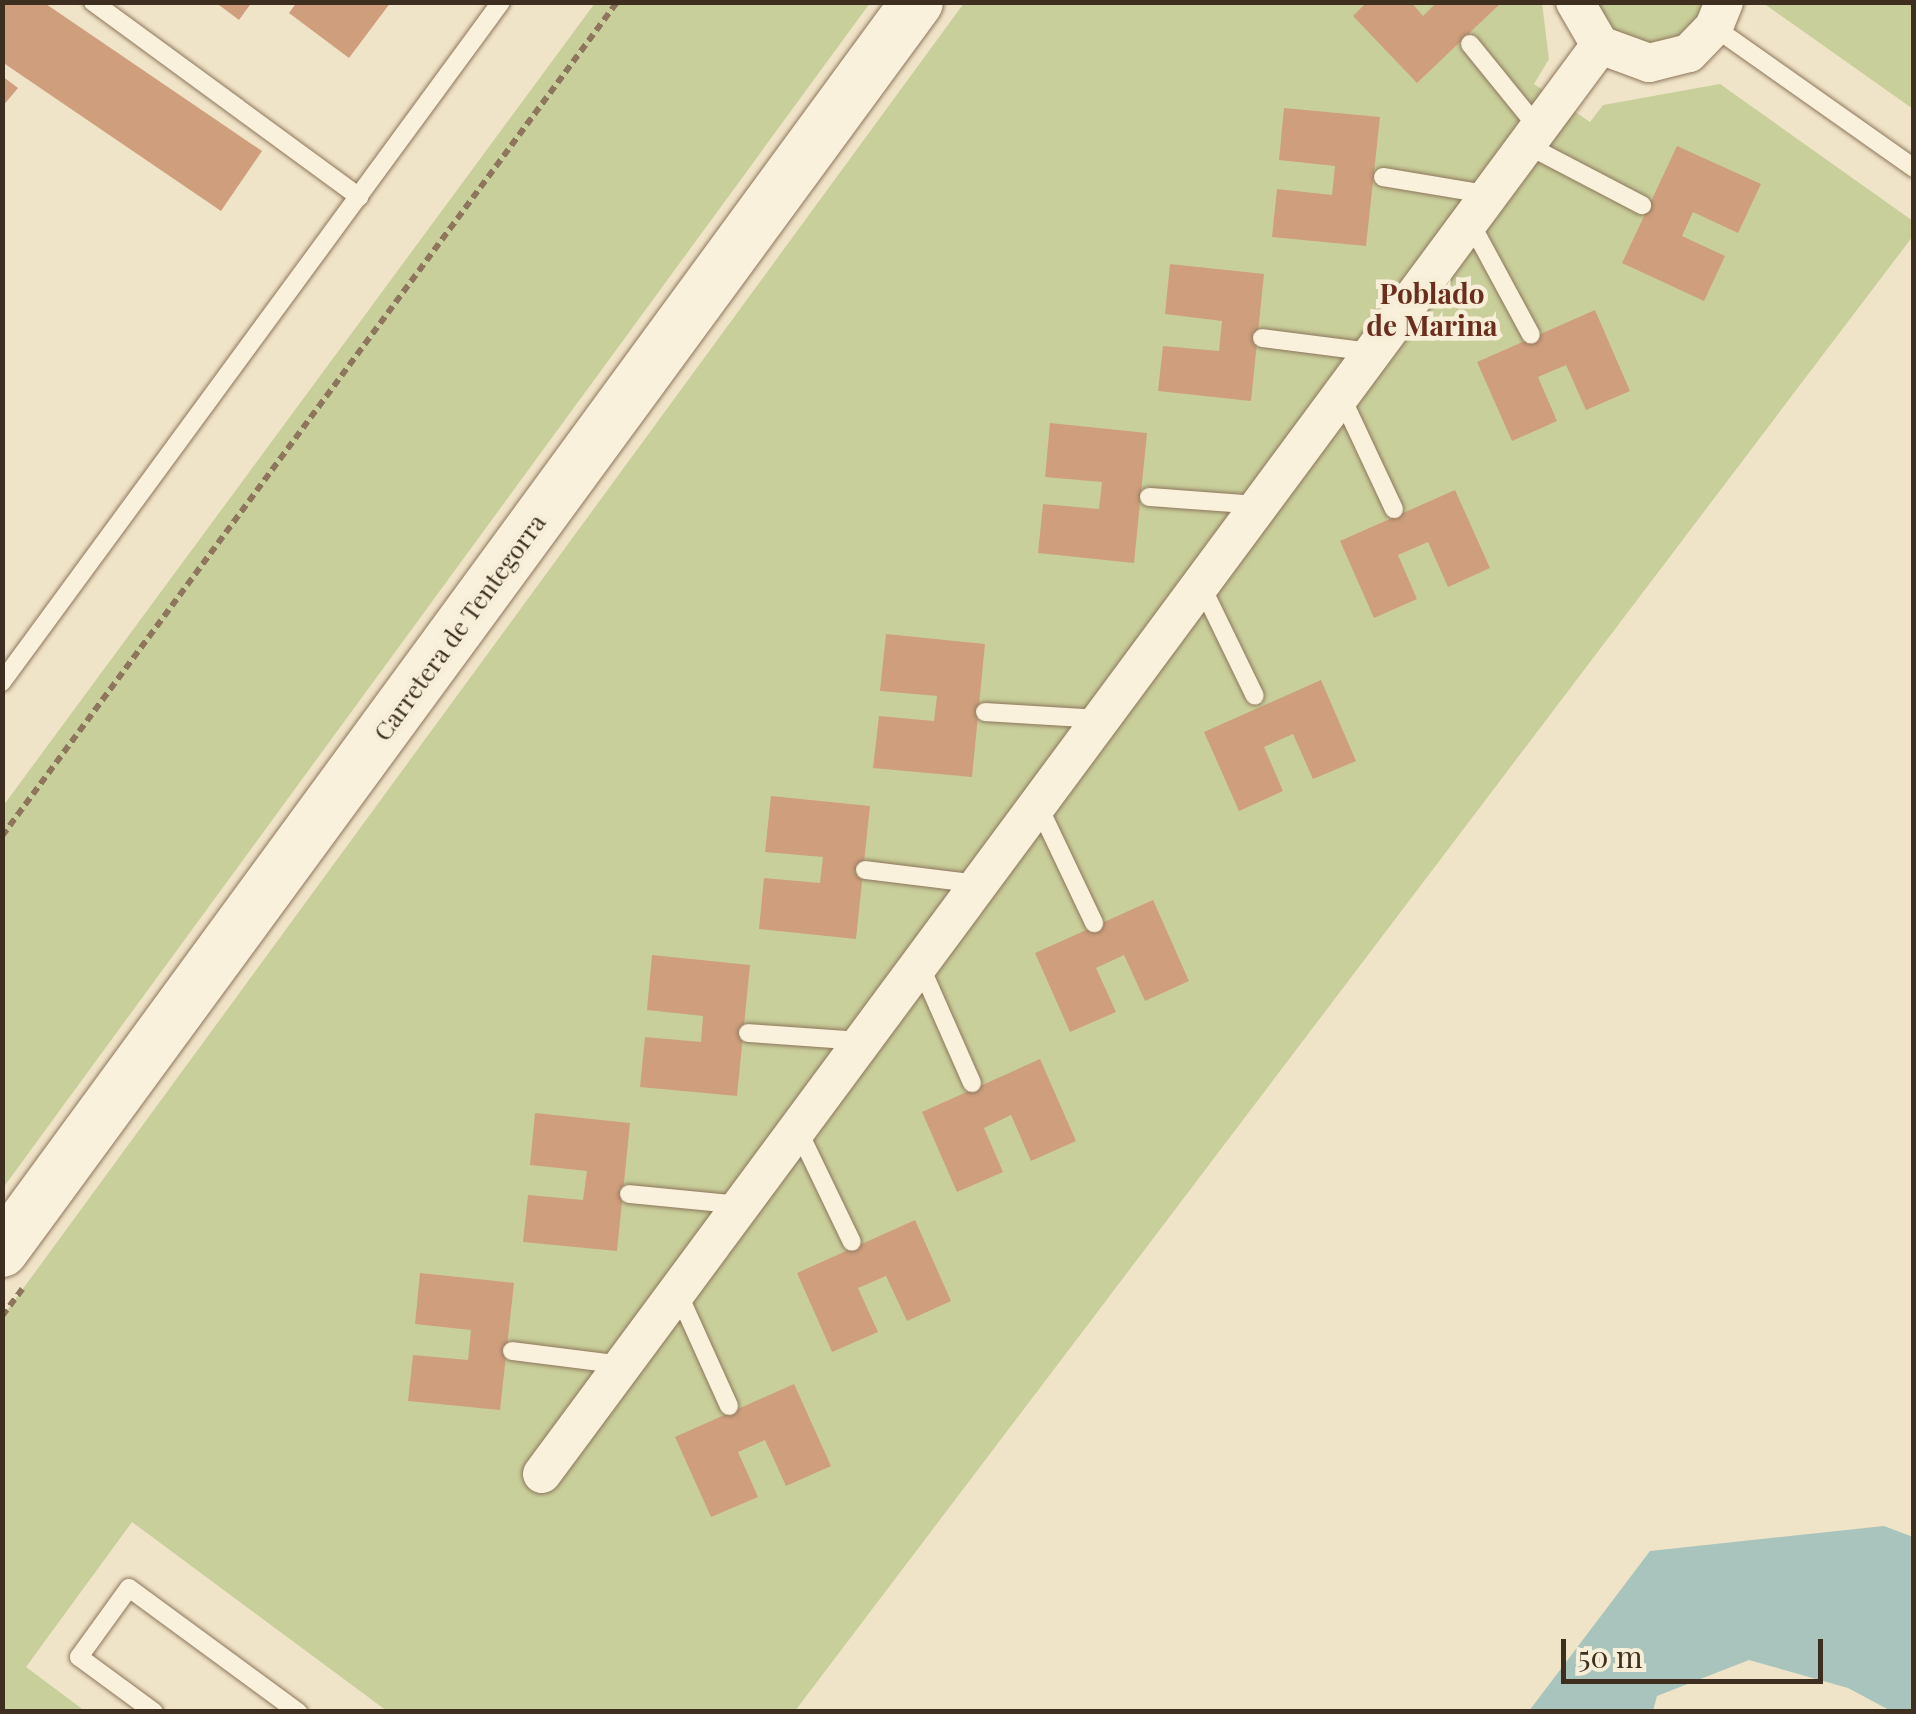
<!DOCTYPE html>
<style>
body{margin:0}
#map{position:relative;width:1916px;height:1714px;overflow:hidden;background:#f0e4c8;font-family:"Playfair Display",serif}
div>[style]{position:absolute}
[style*='--x']{left:calc(var(--x)*1px);top:calc(var(--y)*1px);width:calc(var(--w)*1px);rotate:calc(var(--a)*1deg)}
.green>*{inset:0;background:#c9cf9b}
.water>*{inset:0;background:#a9c4bc}
.building>*{inset:0;background:#cf9f7d}
.path>*{height:6px;margin-top:-3px;transform-origin:0;background:repeating-linear-gradient(90deg,#8d765c 0 8px,transparent 0 13px)}
.roads{filter:drop-shadow(0 0 2px #8d765c) drop-shadow(0 0 2px #8d765c)}
.lane>*{height:18px;margin:-9px;padding:0 9px;transform-origin:9px;border-radius:9px;background:#faf1dc}
.street>*{height:38px;margin:-19px;padding:0 19px;transform-origin:19px;border-radius:19px;background:#faf1dc}
.secondary>*{height:52px;margin:-26px;padding:0 26px;transform-origin:26px;border-radius:26px;background:#faf1dc}
span{translate:-50% -50%;white-space:nowrap;text-align:center;line-height:1.15;-webkit-text-stroke:9px #f7eed8;paint-order:stroke}
.street-label{font-size:25px;color:#3d2e20}
.neighbourhood-label{font-size:28px;color:#6b2e1e;font-weight:700}
.frame{position:absolute;inset:0;border:5px solid #3d2e20;pointer-events:none}
.scale{position:absolute;left:1561px;top:1639px;width:262px;height:45px;box-sizing:border-box;border:5px solid #3d2e20;border-top:0;padding-left:12px;font-size:30px;line-height:35px;white-space:nowrap;color:#3d2e20;-webkit-text-stroke:8px #f7eed8;paint-order:stroke}
</style>
<div id="map">
<div class="green">
<i style="clip-path:polygon(595px 3px,870px 3px,3px 1188px,3px 806px)"></i>
<i style="clip-path:polygon(964px 3px,1542px 3px,1549px 59px,1534px 84px,1590px 122px,1603px 105px,1720px 84px,1913px 221px,1913px 236px,795px 1711px,387px 1711px,132px 1522px,26px 1667px,85px 1711px,3px 1712px,3px 1316px)"></i>
<i style="clip-path:polygon(1575px 3px,1724px 3px,1649px 63px)"></i>
<i style="clip-path:polygon(1763px 3px,1913px 3px,1913px 109px)"></i>
</div>
<div class="water">
<i style="clip-path:polygon(1884px 1526px,1913px 1537px,1913px 1711px,1891px 1711px,1848px 1688px,1749px 1660px,1657px 1696px,1653px 1711px,1529px 1711px,1650px 1551px)"></i>
</div>
<div class="building">
<i style="clip-path:polygon(2px 2px,43px 2px,262px 151px,221px 211px,2px 62px)"></i>
<i style="clip-path:polygon(215px 2px,252px 2px,239px 20px)"></i>
<i style="clip-path:polygon(297px 2px,391px 2px,349px 58px,289px 13px)"></i>
<i style="clip-path:polygon(1367px 2px,1411px 2px,1423px 16px,1437px 2px,1502px 2px,1417px 83px,1353px 16px)"></i>
<i style="clip-path:polygon(2px 76px,18px 88px,2px 107px)"></i>
<i style="clip-path:polygon(1284px 108px,1380px 117px,1366px 246px,1272px 237px,1277px 189px,1332px 195px,1335px 166px,1279px 160px)"></i>
<i style="clip-path:polygon(1677px 146px,1761px 184px,1738px 233px,1693px 212px,1682px 236px,1725px 256px,1704px 301px,1622px 263px)"></i>
<i style="clip-path:polygon(1170px 264px,1264px 274px,1251px 401px,1158px 391px,1163px 346px,1219px 351px,1222px 321px,1165px 314px)"></i>
<i style="clip-path:polygon(1595px 310px,1630px 391px,1586px 410px,1566px 365px,1538px 377px,1557px 421px,1512px 441px,1477px 362px)"></i>
<i style="clip-path:polygon(1050px 423px,1147px 433px,1134px 563px,1038px 553px,1043px 504px,1099px 509px,1102px 482px,1045px 477px)"></i>
<i style="clip-path:polygon(1455px 490px,1490px 568px,1448px 587px,1428px 542px,1398px 555px,1417px 599px,1374px 618px,1340px 541px)"></i>
<i style="clip-path:polygon(886px 634px,985px 644px,972px 777px,873px 768px,879px 716px,934px 721px,937px 696px,880px 691px)"></i>
<i style="clip-path:polygon(1321px 680px,1356px 761px,1313px 779px,1293px 734px,1264px 747px,1283px 791px,1239px 811px,1204px 732px)"></i>
<i style="clip-path:polygon(771px 796px,870px 806px,856px 939px,759px 929px,764px 878px,820px 883px,823px 857px,765px 852px)"></i>
<i style="clip-path:polygon(1153px 900px,1189px 981px,1145px 1001px,1124px 955px,1096px 968px,1116px 1012px,1070px 1032px,1035px 953px)"></i>
<i style="clip-path:polygon(652px 955px,750px 965px,737px 1096px,640px 1087px,645px 1037px,701px 1042px,703px 1016px,647px 1010px)"></i>
<i style="clip-path:polygon(1040px 1059px,1076px 1141px,1031px 1161px,1011px 1115px,984px 1128px,1003px 1172px,957px 1192px,922px 1112px)"></i>
<i style="clip-path:polygon(535px 1113px,630px 1123px,617px 1251px,523px 1242px,528px 1195px,583px 1200px,587px 1171px,530px 1165px)"></i>
<i style="clip-path:polygon(915px 1220px,951px 1301px,907px 1321px,886px 1276px,858px 1288px,878px 1332px,832px 1352px,797px 1273px)"></i>
<i style="clip-path:polygon(420px 1273px,514px 1283px,500px 1410px,408px 1401px,413px 1355px,468px 1360px,471px 1330px,415px 1324px)"></i>
<i style="clip-path:polygon(794px 1384px,831px 1466px,786px 1486px,765px 1440px,738px 1452px,758px 1497px,711px 1517px,675px 1437px)"></i>
</div>
<div class="path">
<i style="--x:2;--y:836;--w:1036;--a:-53.59"></i>
<i style="--x:2;--y:1316;--w:34;--a:-53"></i>
</div>
<div class="roads">
<div class="lane">
<i style="--x:93;--y:2;--w:330;--a:36.2"></i>
<i style="--x:1714;--y:27;--w:245;--a:35.2"></i>
<i style="--x:1470;--y:44;--w:109;--a:50.9"></i>
<i style="--x:1527;--y:145;--w:130;--a:27.6"></i>
<i style="--x:1383;--y:177;--w:109;--a:9.5"></i>
<i style="--x:1470;--y:222;--w:128;--a:61.6"></i>
<i style="--x:1262;--y:338;--w:110;--a:7.3"></i>
<i style="--x:1341;--y:396;--w:125;--a:64.9"></i>
<i style="--x:1149;--y:497;--w:109;--a:4.2"></i>
<i style="--x:1201;--y:585;--w:123;--a:64.1"></i>
<i style="--x:2;--y:682;--w:843;--a:-53.73"></i>
<i style="--x:985;--y:712;--w:114;--a:3.5"></i>
<i style="--x:1038;--y:805;--w:131;--a:64.6"></i>
<i style="--x:865;--y:870;--w:115;--a:7"></i>
<i style="--x:920;--y:965;--w:129;--a:66.2"></i>
<i style="--x:748;--y:1033;--w:115;--a:4"></i>
<i style="--x:798;--y:1130;--w:124;--a:64.3"></i>
<i style="--x:629;--y:1194;--w:113;--a:5.6"></i>
<i style="--x:678;--y:1293;--w:124;--a:65.7"></i>
<i style="--x:512;--y:1351;--w:112;--a:7.2"></i>
<i style="--x:154;--y:1712;--w:93;--a:-143.7"></i>
<i style="--x:79;--y:1657;--w:85;--a:-54.1"></i>
<i style="--x:129;--y:1588;--w:210;--a:36.3"></i>
</div>
<div class="street">
<i style="--x:1575;--y:2;--w:50;--a:59.8"></i>
<i style="--x:1600;--y:45;--w:52;--a:20.2"></i>
<i style="--x:1649;--y:63;--w:41;--a:-14"></i>
<i style="--x:1689;--y:53;--w:36;--a:-46"></i>
<i style="--x:1714;--y:27;--w:27;--a:-68"></i>
<i style="--x:542;--y:1474;--w:1778;--a:-53.48"></i>
</div>
<div class="secondary">
<i style="--x:2;--y:1251;--w:1548;--a:-53.77"></i>
</div>
</div>
<div class="street-label">
<span style="left:459px;top:627px;rotate:-54deg">Carretera de Tentegorra</span>
</div>
<div class="neighbourhood-label">
<span style="left:1432px;top:309px">Poblado<br>de Marina</span>
</div>
<div class="frame"></div>
<div class="scale">50 m</div>
</div>
